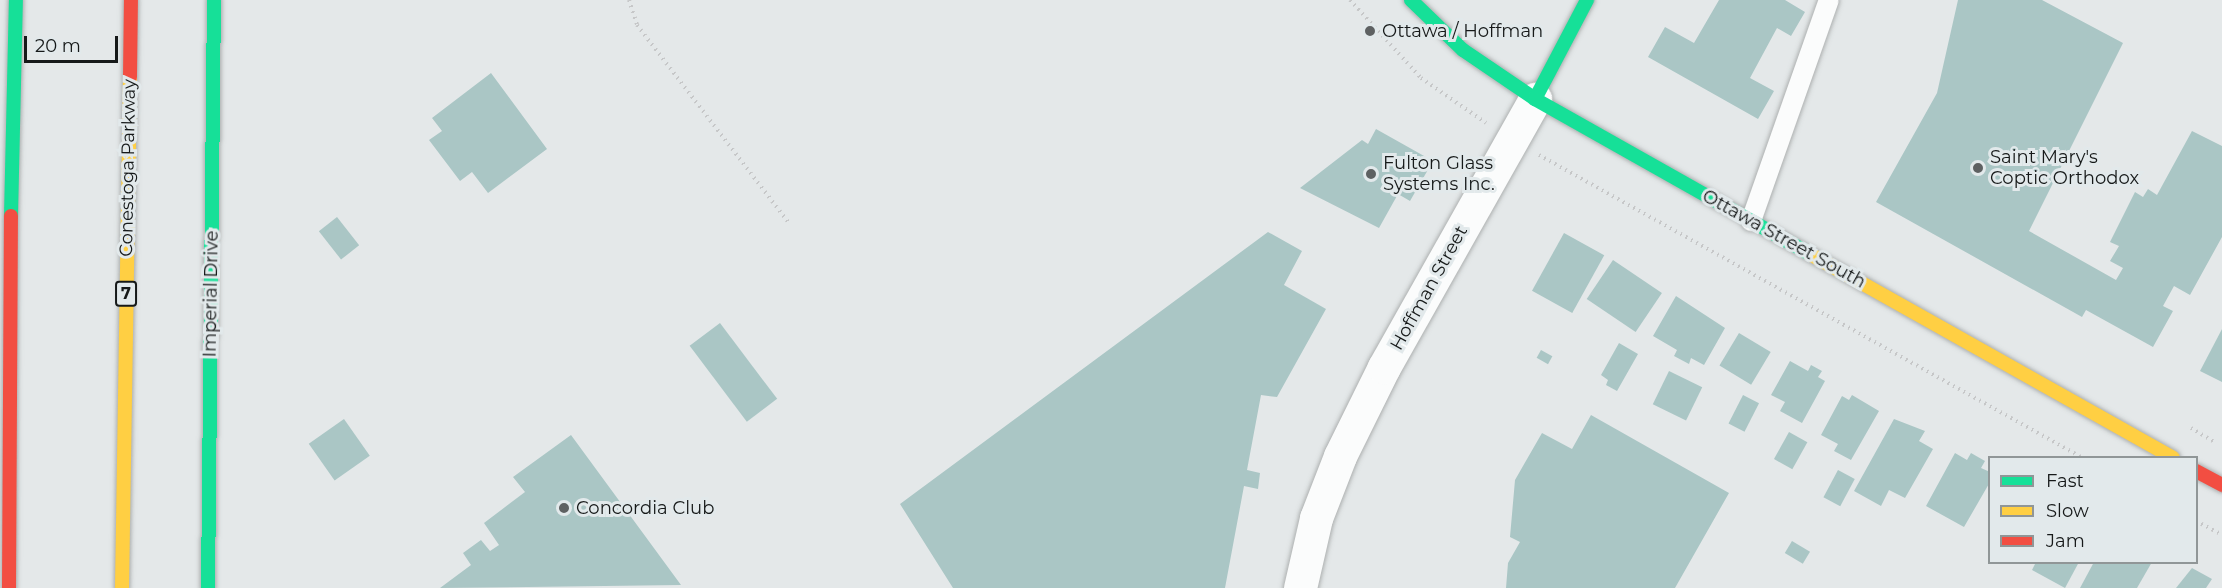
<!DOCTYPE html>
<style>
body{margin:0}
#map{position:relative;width:2222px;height:588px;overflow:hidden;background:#e4e8e9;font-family:Montserrat,sans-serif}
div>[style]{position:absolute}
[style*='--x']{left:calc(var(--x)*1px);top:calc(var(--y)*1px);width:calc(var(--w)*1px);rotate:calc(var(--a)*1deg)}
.building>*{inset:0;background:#aac6c5;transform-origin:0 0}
.path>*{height:4px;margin-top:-2px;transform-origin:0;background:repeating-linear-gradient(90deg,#c6c7c8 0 1.5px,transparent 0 6px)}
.roads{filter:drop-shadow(0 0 2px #adb0b0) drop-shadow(0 0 2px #adb0b0)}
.lane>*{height:20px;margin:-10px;padding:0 10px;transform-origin:10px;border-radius:10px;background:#fbfcfc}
.street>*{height:33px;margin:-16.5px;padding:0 16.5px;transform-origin:16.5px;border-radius:16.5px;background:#fbfcfc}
.fast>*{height:14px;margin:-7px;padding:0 7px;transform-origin:7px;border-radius:7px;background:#16e098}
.slow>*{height:14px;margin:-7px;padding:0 7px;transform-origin:7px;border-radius:7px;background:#ffcf43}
.jam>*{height:14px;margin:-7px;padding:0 7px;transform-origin:7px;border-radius:7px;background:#f24e42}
.dots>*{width:16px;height:16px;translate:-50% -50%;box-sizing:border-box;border:3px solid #e2e9eb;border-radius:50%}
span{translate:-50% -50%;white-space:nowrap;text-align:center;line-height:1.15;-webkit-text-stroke:6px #e2e9eb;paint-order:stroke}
.shield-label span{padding:2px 4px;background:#e2e9eb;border:2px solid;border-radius:4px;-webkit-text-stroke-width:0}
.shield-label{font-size:16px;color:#161919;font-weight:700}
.poi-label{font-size:18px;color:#161919}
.left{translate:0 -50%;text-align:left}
.street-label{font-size:18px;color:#161919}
.legend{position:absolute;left:1988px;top:456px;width:210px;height:108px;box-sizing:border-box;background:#e2e9eb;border:2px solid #909697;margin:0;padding:8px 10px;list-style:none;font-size:18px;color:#161919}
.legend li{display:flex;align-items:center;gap:12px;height:30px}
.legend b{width:30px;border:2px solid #909697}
.scale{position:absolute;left:24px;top:36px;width:94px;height:27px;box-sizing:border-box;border:3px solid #161919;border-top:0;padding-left:8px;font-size:18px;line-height:21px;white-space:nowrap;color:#161919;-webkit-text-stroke:4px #e2e9eb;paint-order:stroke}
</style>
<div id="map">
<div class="building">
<i style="clip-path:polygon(1719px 0,1785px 0,1805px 12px,1791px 36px,1777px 28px,1750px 78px,1774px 91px,1758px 119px,1648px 57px,1665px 27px,1694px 43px)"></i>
<i style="clip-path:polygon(1958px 0,2042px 0,2123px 43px,2029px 231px,2116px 280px,2123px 268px,2110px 261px,2119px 246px,2110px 242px,2135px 192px,2143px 197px,2148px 189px,2157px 195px,2192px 131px,2222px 146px,2222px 237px,2190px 295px,2174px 286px,2163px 306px,2173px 311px,2153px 347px,2086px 310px,2082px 317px,1876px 202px,1937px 93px)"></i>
<i style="clip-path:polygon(491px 73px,547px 149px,488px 193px,472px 172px,460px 181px,429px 140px,442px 131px,432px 118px)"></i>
<i style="clip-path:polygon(1376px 129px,1433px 161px,1410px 201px,1398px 194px,1379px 228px,1300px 188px,1362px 140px,1368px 144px)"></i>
<i style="left:337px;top:217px;width:36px;height:23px;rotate:52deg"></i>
<i style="clip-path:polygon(1268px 232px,1302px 251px,1284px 285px,1326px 309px,1277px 397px,1261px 395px,1247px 470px,1260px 473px,1258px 489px,1244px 486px,1225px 588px,953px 588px,900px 504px)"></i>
<i style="left:1564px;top:233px;width:46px;height:66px;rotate:29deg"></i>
<i style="left:1613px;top:260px;width:59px;height:47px;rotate:34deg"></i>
<i style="clip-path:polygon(1676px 296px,1725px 328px,1704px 365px,1691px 358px,1689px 364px,1674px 356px,1677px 350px,1653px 336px)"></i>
<i style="left:720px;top:323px;width:95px;height:38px;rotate:53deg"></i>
<i style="clip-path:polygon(2222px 329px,2222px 382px,2200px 371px)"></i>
<i style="left:1739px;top:333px;width:37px;height:38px;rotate:31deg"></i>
<i style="clip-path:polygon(1619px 343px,1638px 354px,1617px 391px,1606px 385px,1608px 380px,1601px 375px)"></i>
<i style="left:1541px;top:350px;width:13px;height:9px;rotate:29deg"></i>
<i style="clip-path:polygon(1790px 361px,1808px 371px,1811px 365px,1822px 371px,1818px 377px,1825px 381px,1802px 423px,1780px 411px,1785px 402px,1771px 395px)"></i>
<i style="left:1669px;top:371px;width:37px;height:37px;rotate:26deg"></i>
<i style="left:1743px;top:395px;width:18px;height:32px;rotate:27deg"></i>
<i style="clip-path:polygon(1852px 395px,1879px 411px,1851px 460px,1834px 451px,1838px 444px,1821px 435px,1842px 396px,1849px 400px)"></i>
<i style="clip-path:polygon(1591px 415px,1729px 493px,1675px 588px,1506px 588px,1508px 563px,1520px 542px,1510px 537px,1515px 480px,1542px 433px,1572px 449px)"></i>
<i style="left:344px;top:419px;width:45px;height:43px;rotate:55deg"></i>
<i style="clip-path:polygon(1894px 419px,1925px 431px,1919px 441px,1933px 449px,1905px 498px,1889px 490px,1881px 506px,1854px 491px)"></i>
<i style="left:1789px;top:432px;width:21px;height:31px;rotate:29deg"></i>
<i style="clip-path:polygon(571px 435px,681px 585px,440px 588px,471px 565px,463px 553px,481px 540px,490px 551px,499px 545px,484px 523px,525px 492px,513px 477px)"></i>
<i style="clip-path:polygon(1955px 453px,1967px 460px,1971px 453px,1985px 461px,1981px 468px,1990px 472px,1990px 482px,1964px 527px,1926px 506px)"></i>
<i style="left:1838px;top:470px;width:19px;height:31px;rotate:28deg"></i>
<i style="left:1792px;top:541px;width:21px;height:14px;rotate:31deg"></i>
<i style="clip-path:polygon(2036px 562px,2079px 562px,2065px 588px,2032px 570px)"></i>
<i style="clip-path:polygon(2094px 562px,2152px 562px,2137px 588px,2080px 588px)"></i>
<i style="clip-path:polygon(2192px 568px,2212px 579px,2206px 588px,2176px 588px)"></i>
</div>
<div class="path">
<i style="--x:629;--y:0;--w:26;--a:72"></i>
<i style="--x:637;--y:25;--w:248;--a:52.5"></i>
<i style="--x:1350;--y:0;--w:105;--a:47.7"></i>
<i style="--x:1421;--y:78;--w:79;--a:34.7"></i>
<i style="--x:1539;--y:155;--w:623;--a:29.12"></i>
<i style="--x:2191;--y:428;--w:26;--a:31"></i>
<i style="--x:2196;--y:521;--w:30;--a:28"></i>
</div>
<div class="roads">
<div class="lane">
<i style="--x:1751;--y:221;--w:234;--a:-70.6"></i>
</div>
<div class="street">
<i style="--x:1300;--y:588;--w:72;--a:-77.1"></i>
<i style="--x:1316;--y:518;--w:66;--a:-68.8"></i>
<i style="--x:1340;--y:456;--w:99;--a:-63.7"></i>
<i style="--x:1384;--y:367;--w:308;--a:-60.6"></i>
</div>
<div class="fast">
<i style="--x:1411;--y:0;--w:72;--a:43.9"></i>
<i style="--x:1463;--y:50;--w:87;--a:34.2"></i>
<i style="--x:1535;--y:99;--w:316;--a:29.4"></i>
<i style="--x:1535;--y:99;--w:112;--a:-62.3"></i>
<i style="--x:11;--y:216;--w:216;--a:-88.7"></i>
<i style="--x:208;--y:588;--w:588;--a:-89.42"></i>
</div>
<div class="slow">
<i style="--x:1810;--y:254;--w:416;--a:29.3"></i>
<i style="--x:122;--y:588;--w:511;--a:-89.1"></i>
</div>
<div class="jam">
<i style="--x:130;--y:77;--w:77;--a:-89.3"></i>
<i style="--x:2196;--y:471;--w:30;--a:28"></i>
<i style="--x:9;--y:588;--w:372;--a:-89.7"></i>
</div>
</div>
<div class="dots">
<i style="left:1370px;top:31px;background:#5e6162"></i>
<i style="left:1978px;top:168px;background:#5e6162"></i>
<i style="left:1371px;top:174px;background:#5e6162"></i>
<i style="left:564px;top:508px;background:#5e6162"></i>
</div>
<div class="shield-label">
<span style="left:126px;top:294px">7</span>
</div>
<div class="poi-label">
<span class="left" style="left:1382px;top:31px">Ottawa / Hoffman</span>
<span class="left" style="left:1990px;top:168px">Saint Mary's<br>Coptic Orthodox</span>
<span class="left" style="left:1383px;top:174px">Fulton Glass<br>Systems Inc.</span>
<span class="left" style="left:576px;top:508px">Concordia Club</span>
</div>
<div class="street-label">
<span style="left:128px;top:168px;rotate:-89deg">Conestoga Parkway</span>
<span style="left:1784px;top:239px;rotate:29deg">Ottawa Street South</span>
<span style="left:1429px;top:288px;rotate:-61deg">Hoffman Street</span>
<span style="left:211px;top:294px;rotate:-89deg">Imperial Drive</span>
</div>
<ul class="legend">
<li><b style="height:8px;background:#16e098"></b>Fast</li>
<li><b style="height:8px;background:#ffcf43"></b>Slow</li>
<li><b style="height:8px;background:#f24e42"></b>Jam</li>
</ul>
<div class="scale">20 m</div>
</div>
